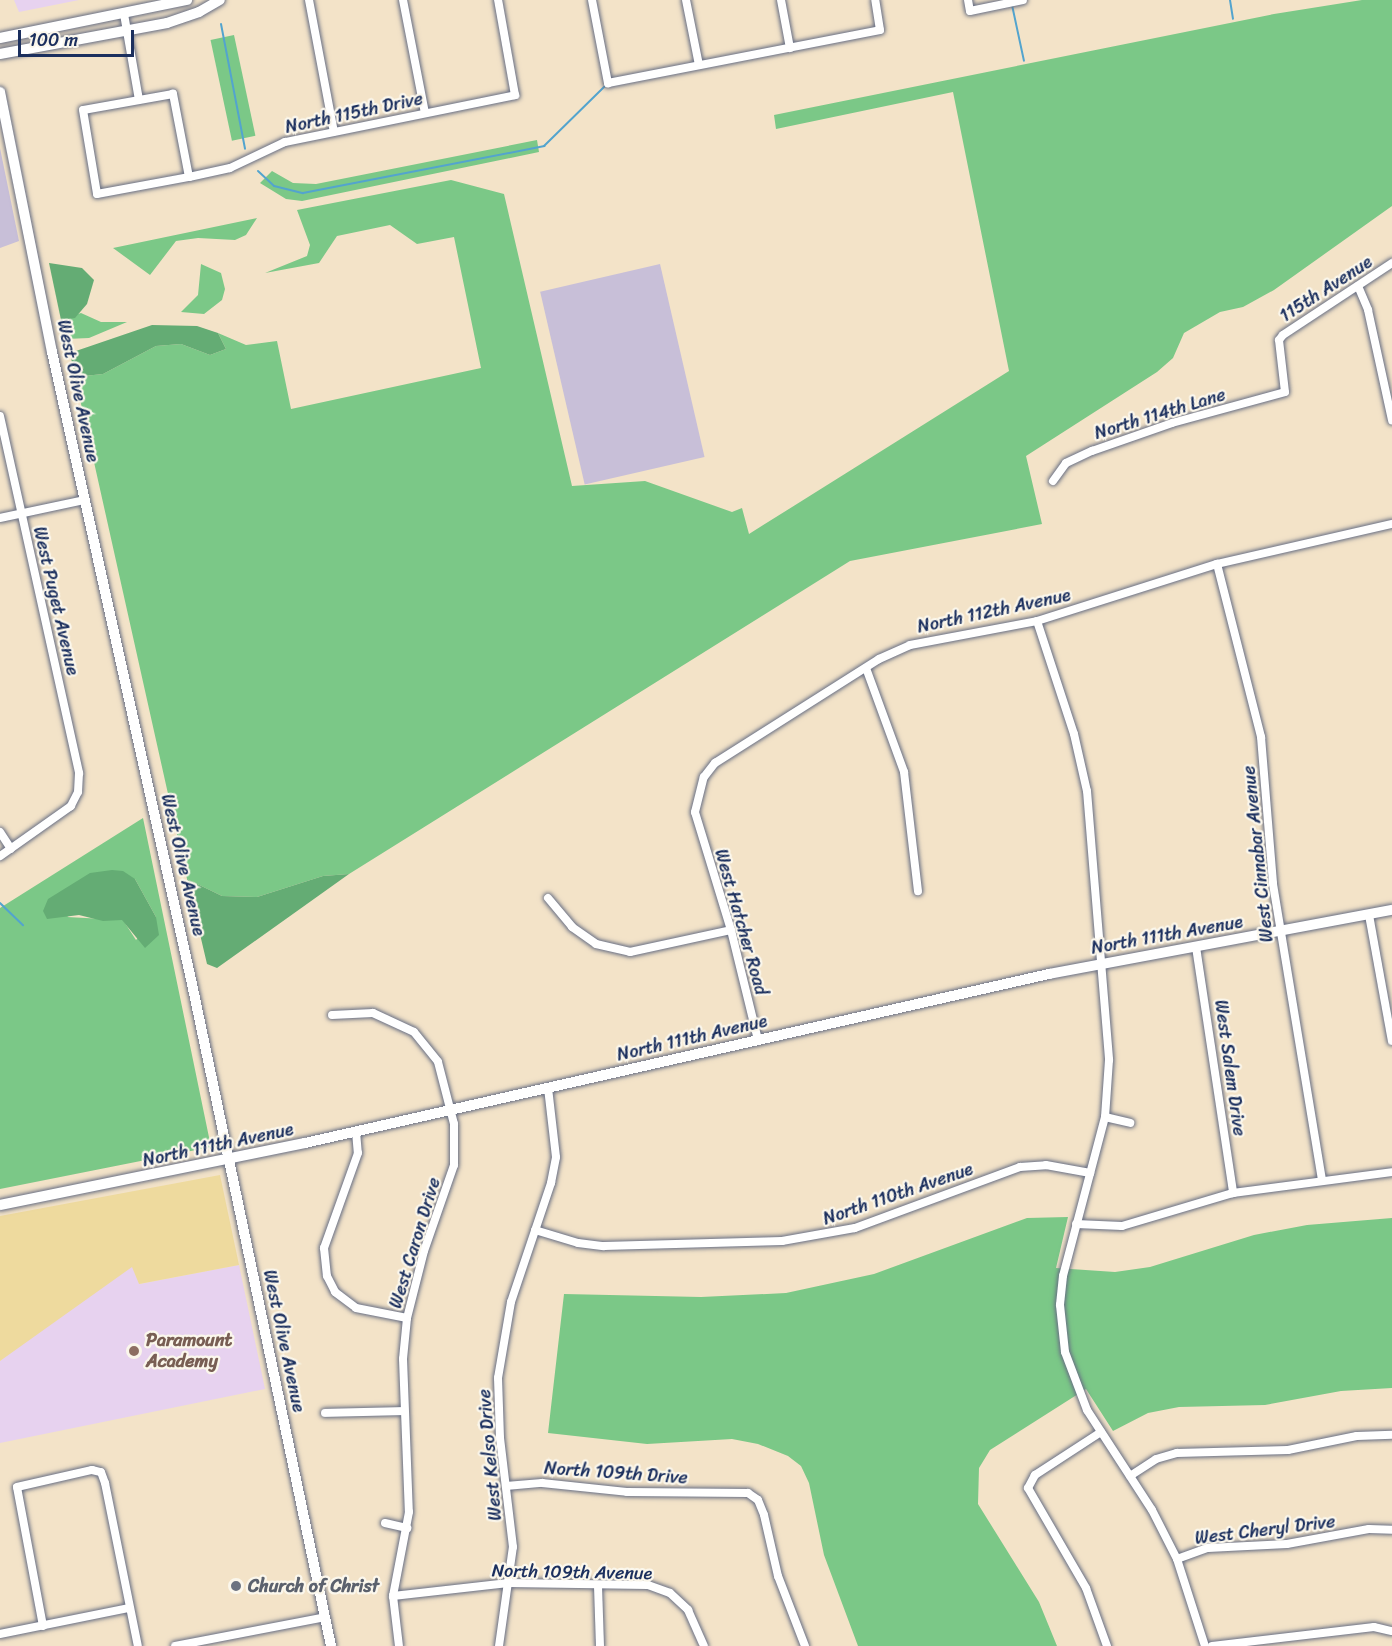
<!DOCTYPE html>
<style>
body{margin:0}
#map{position:relative;width:1392px;height:1646px;overflow:hidden;background:#f3e3c8;font-family:Sriracha,sans-serif}
div>[style]{position:absolute}
[style*='--x']{left:calc(var(--x)*1px);top:calc(var(--y)*1px);width:calc(var(--w)*1px);rotate:calc(var(--a)*1deg)}
.built>*{inset:0;background:#e7d2ef}
.industrial>*{inset:0;background:#c8bfd8;transform-origin:0 0}
.green>*{inset:0;background:#7bc887;transform-origin:0 0}
.forest>*{inset:0;background:#64ac74}
.sand>*{inset:0;background:#eeda9e}
.stream>*{height:2px;margin:-1px;padding:0 1px;transform-origin:1px;border-radius:1px;background:#53a4ce}
.roads{filter:drop-shadow(0 0 2px #676e83) drop-shadow(0 0 2px #676e83)}
.street>*{height:8px;margin:-4px;padding:0 4px;transform-origin:4px;border-radius:4px;background:#fff}
.secondary>*{height:10px;margin:-5px;padding:0 5px;transform-origin:5px;border-radius:5px;background:#fff}
.dots>*{width:16px;height:16px;translate:-50% -50%;box-sizing:border-box;border:3px solid #fbf7ec;border-radius:50%}
span{translate:-50% -50%;white-space:nowrap;text-align:center;line-height:1.15;-webkit-text-stroke:4.5px #fbf7ec;paint-order:stroke}
.street-label{font-size:18px;color:#1b2f5e}
.education-label{font-size:18px;color:#785e54;font-weight:700}
.left{translate:0 -50%;text-align:left}
.worship-label{font-size:18px;color:#5b616d;font-weight:700}
.scale{position:absolute;left:18px;top:30px;width:116px;height:27px;box-sizing:border-box;border:3px solid #1b2f5e;border-top:0;padding-left:8px;font-size:18px;line-height:21px;white-space:nowrap;color:#1b2f5e;-webkit-text-stroke:4px #fbf7ec;paint-order:stroke}
</style>
<div id="map">
<div class="built">
<i style="clip-path:polygon(14px 0,79px 0,19px 12px)"></i>
<i style="clip-path:polygon(239px 1265px,265px 1389px,0 1443px,0 1361px,24px 1341px,132px 1266px,140px 1284px)"></i>
</div>
<div class="industrial">
<i style="clip-path:polygon(0 148px,19px 241px,0 248px)"></i>
<i style="left:660px;top:264px;width:198px;height:123px;rotate:77deg"></i>
</div>
<div class="green">
<i style="clip-path:polygon(1362px 0,1392px 0,1392px 206px,1274px 290px,1243px 307px,1220px 312px,1184px 333px,1173px 358px,1157px 372px,1026px 456px,1042px 524px,850px 561px,349px 874px,323px 876px,257px 897px,222px 896px,187px 879px,75px 377px,103px 374px,156px 346px,181px 344px,210px 355px,226px 349px,218px 333px,246px 345px,277px 341px,291px 409px,481px 368px,454px 237px,417px 244px,390px 225px,337px 236px,319px 263px,265px 273px,307px 256px,310px 245px,297px 210px,451px 180px,504px 194px,572px 486px,645px 481px,732px 512px,742px 508px,749px 534px,1009px 371px,953px 92px,776px 129px,774px 115px,1274px 14px)"></i>
<i style="left:234px;top:35px;width:103px;height:24px;rotate:78deg"></i>
<i style="clip-path:polygon(537px 140px,539px 152px,302px 201px,286px 199px,260px 183px,272px 171px,293px 183px,316px 184px)"></i>
<i style="clip-path:polygon(257px 218px,246px 235px,235px 240px,198px 238px,176px 241px,150px 275px,113px 248px)"></i>
<i style="clip-path:polygon(201px 264px,221px 273px,225px 289px,222px 300px,204px 314px,181px 312px,198px 295px)"></i>
<i style="clip-path:polygon(81px 313px,101px 322px,127px 322px,89px 338px,66px 339px,61px 320px)"></i>
<i style="clip-path:polygon(evenodd,143px 818px,211px 1147px,0 1189px,0 908px,143px 818px,135px 879px,156px 917px,136px 940px,123px 920px,67px 917px,135px 879px)"></i>
<i style="clip-path:polygon(1068px 1217px,1056px 1268px,1115px 1272px,1150px 1267px,1254px 1235px,1307px 1225px,1392px 1218px,1392px 1388px,1341px 1391px,1265px 1405px,1179px 1407px,1148px 1413px,1113px 1431px,1086px 1389px,990px 1450px,979px 1468px,978px 1504px,1039px 1602px,1057px 1646px,858px 1646px,824px 1555px,809px 1483px,801px 1466px,788px 1456px,758px 1444px,732px 1439px,647px 1444px,548px 1433px,564px 1294px,701px 1297px,786px 1293px,874px 1274px,1027px 1218px)"></i>
</div>
<div class="forest">
<i style="clip-path:polygon(49px 263px,82px 268px,94px 280px,87px 304px,75px 318px,61px 320px)"></i>
<i style="clip-path:polygon(152px 325px,197px 326px,218px 333px,226px 349px,210px 355px,181px 344px,156px 346px,103px 374px,75px 377px,70px 353px)"></i>
<i style="clip-path:polygon(112px 870px,123px 871px,135px 879px,156px 917px,159px 935px,145px 948px,122px 920px,103px 921px,79px 915px,47px 919px,43px 911px,48px 899px,90px 873px)"></i>
<i style="clip-path:polygon(349px 874px,217px 968px,207px 964px,187px 879px,222px 896px,257px 897px,323px 876px)"></i>
</div>
<div class="sand">
<i style="clip-path:polygon(220px 1175px,239px 1265px,139px 1284px,132px 1267px,0 1361px,0 1216px)"></i>
</div>
<div class="stream">
<i style="--x:1230;--y:0;--w:19;--a:81"></i>
<i style="--x:1012;--y:5;--w:57;--a:77.9"></i>
<i style="--x:221;--y:24;--w:127;--a:79.1"></i>
<i style="--x:258;--y:171;--w:22;--a:43"></i>
<i style="--x:274;--y:186;--w:30;--a:14"></i>
<i style="--x:303;--y:193;--w:246;--a:-11"></i>
<i style="--x:544;--y:146;--w:87;--a:-44.5"></i>
<i style="--x:0;--y:903;--w:32;--a:44"></i>
</div>
<div class="roads">
<div class="street">
<i style="--x:309;--y:0;--w:134;--a:79.3"></i>
<i style="--x:403;--y:0;--w:115;--a:79"></i>
<i style="--x:592;--y:0;--w:85;--a:79.1"></i>
<i style="--x:608;--y:83;--w:277;--a:-11"></i>
<i style="--x:880;--y:30;--w:30;--a:-99"></i>
<i style="--x:686;--y:0;--w:66;--a:78.7"></i>
<i style="--x:781;--y:0;--w:49;--a:79.4"></i>
<i style="--x:968;--y:0;--w:11;--a:80"></i>
<i style="--x:970;--y:11;--w:54;--a:-11.7"></i>
<i style="--x:124;--y:14;--w:87;--a:80.1"></i>
<i style="--x:189;--y:177;--w:85;--a:-100.9"></i>
<i style="--x:173;--y:94;--w:91;--a:169.9"></i>
<i style="--x:83;--y:110;--w:85;--a:80.5"></i>
<i style="--x:97;--y:194;--w:94;--a:-10.5"></i>
<i style="--x:189;--y:177;--w:42;--a:-12.4"></i>
<i style="--x:230;--y:168;--w:61;--a:-25.3"></i>
<i style="--x:285;--y:142;--w:235;--a:-11.5"></i>
<i style="--x:515;--y:95;--w:97;--a:-100.1"></i>
<i style="--x:1358;--y:286;--w:26;--a:67"></i>
<i style="--x:1368;--y:310;--w:113;--a:77.7"></i>
<i style="--x:0;--y:416;--w:366;--a:77.5"></i>
<i style="--x:79;--y:773;--w:19;--a:93"></i>
<i style="--x:78;--y:792;--w:16;--a:117"></i>
<i style="--x:71;--y:806;--w:87;--a:144.8"></i>
<i style="--x:1053;--y:481;--w:22;--a:-54"></i>
<i style="--x:1066;--y:463;--w:29;--a:-25"></i>
<i style="--x:1092;--y:451;--w:85;--a:-19.3"></i>
<i style="--x:1172;--y:423;--w:117;--a:-15.3"></i>
<i style="--x:1285;--y:392;--w:52;--a:-96.6"></i>
<i style="--x:1279;--y:340;--w:6;--a:-51"></i>
<i style="--x:1283;--y:335;--w:131;--a:-33.4"></i>
<i style="--x:0;--y:518;--w:87;--a:-12"></i>
<i style="--x:1217;--y:564;--w:179;--a:75.7"></i>
<i style="--x:1261;--y:737;--w:147;--a:85.3"></i>
<i style="--x:1273;--y:884;--w:299;--a:80.6"></i>
<i style="--x:1037;--y:621;--w:119;--a:71.9"></i>
<i style="--x:1074;--y:734;--w:58;--a:77.2"></i>
<i style="--x:1087;--y:791;--w:270;--a:85.3"></i>
<i style="--x:1109;--y:1060;--w:57;--a:94"></i>
<i style="--x:1105;--y:1117;--w:164;--a:104.8"></i>
<i style="--x:1063;--y:1276;--w:29;--a:96"></i>
<i style="--x:1060;--y:1305;--w:47;--a:83.9"></i>
<i style="--x:1065;--y:1352;--w:62;--a:69.2"></i>
<i style="--x:1087;--y:1410;--w:119;--a:57"></i>
<i style="--x:1152;--y:1510;--w:55;--a:63"></i>
<i style="--x:1177;--y:1559;--w:91;--a:72.2"></i>
<i style="--x:866;--y:668;--w:111;--a:69.9"></i>
<i style="--x:904;--y:772;--w:120;--a:83.3"></i>
<i style="--x:0;--y:832;--w:20;--a:57"></i>
<i style="--x:548;--y:898;--w:38;--a:50"></i>
<i style="--x:572;--y:927;--w:29;--a:35"></i>
<i style="--x:596;--y:944;--w:35;--a:13"></i>
<i style="--x:630;--y:952;--w:103;--a:-12.3"></i>
<i style="--x:1369;--y:915;--w:128;--a:79.7"></i>
<i style="--x:1196;--y:947;--w:249;--a:81.4"></i>
<i style="--x:332;--y:1015;--w:41;--a:-2.8"></i>
<i style="--x:373;--y:1013;--w:45;--a:24.9"></i>
<i style="--x:414;--y:1032;--w:38;--a:51"></i>
<i style="--x:438;--y:1062;--w:64;--a:75.5"></i>
<i style="--x:454;--y:1124;--w:41;--a:90"></i>
<i style="--x:454;--y:1165;--w:91;--a:109.2"></i>
<i style="--x:424;--y:1251;--w:69;--a:104.2"></i>
<i style="--x:407;--y:1318;--w:41;--a:95.6"></i>
<i style="--x:403;--y:1359;--w:153;--a:87.8"></i>
<i style="--x:409;--y:1512;--w:86;--a:100.8"></i>
<i style="--x:393;--y:1596;--w:50;--a:83.2"></i>
<i style="--x:758;--y:1040;--w:113;--a:-103.8"></i>
<i style="--x:731;--y:930;--w:123;--a:-107"></i>
<i style="--x:695;--y:812;--w:36;--a:-76"></i>
<i style="--x:704;--y:777;--w:18;--a:-52"></i>
<i style="--x:715;--y:763;--w:194;--a:-32.4"></i>
<i style="--x:879;--y:659;--w:34;--a:-24"></i>
<i style="--x:910;--y:645;--w:129;--a:-10.7"></i>
<i style="--x:1037;--y:621;--w:189;--a:-17.6"></i>
<i style="--x:1217;--y:564;--w:180;--a:-12.9"></i>
<i style="--x:1105;--y:1117;--w:26;--a:13"></i>
<i style="--x:356;--y:1132;--w:21;--a:85"></i>
<i style="--x:358;--y:1153;--w:101;--a:109.7"></i>
<i style="--x:324;--y:1248;--w:28;--a:84"></i>
<i style="--x:327;--y:1276;--w:18;--a:63"></i>
<i style="--x:335;--y:1292;--w:26;--a:37"></i>
<i style="--x:356;--y:1308;--w:52;--a:11.1"></i>
<i style="--x:1076;--y:1224;--w:46;--a:2.5"></i>
<i style="--x:1122;--y:1226;--w:116;--a:-16.6"></i>
<i style="--x:1233;--y:1193;--w:160;--a:-7.5"></i>
<i style="--x:535;--y:1230;--w:45;--a:16.8"></i>
<i style="--x:578;--y:1243;--w:26;--a:7"></i>
<i style="--x:604;--y:1246;--w:178;--a:-1.6"></i>
<i style="--x:782;--y:1241;--w:74;--a:-10.1"></i>
<i style="--x:855;--y:1228;--w:176;--a:-20.3"></i>
<i style="--x:1020;--y:1167;--w:26;--a:-4"></i>
<i style="--x:1046;--y:1165;--w:45;--a:10.3"></i>
<i style="--x:325;--y:1413;--w:77;--a:-1.5"></i>
<i style="--x:1101;--y:1432;--w:79;--a:146.9"></i>
<i style="--x:1035;--y:1475;--w:15;--a:118"></i>
<i style="--x:1028;--y:1488;--w:116;--a:59.9"></i>
<i style="--x:1086;--y:1588;--w:62;--a:70.1"></i>
<i style="--x:1130;--y:1476;--w:31;--a:-33"></i>
<i style="--x:1156;--y:1459;--w:22;--a:-16"></i>
<i style="--x:1177;--y:1453;--w:111;--a:-1.5"></i>
<i style="--x:1288;--y:1450;--w:70;--a:-11.5"></i>
<i style="--x:1357;--y:1436;--w:35;--a:-2"></i>
<i style="--x:506;--y:1486;--w:36;--a:-5"></i>
<i style="--x:542;--y:1483;--w:85;--a:6"></i>
<i style="--x:627;--y:1492;--w:121;--a:0.5"></i>
<i style="--x:748;--y:1493;--w:12;--a:35"></i>
<i style="--x:758;--y:1500;--w:16;--a:68"></i>
<i style="--x:764;--y:1515;--w:63;--a:77.1"></i>
<i style="--x:778;--y:1576;--w:75;--a:68.9"></i>
<i style="--x:385;--y:1523;--w:23;--a:13"></i>
<i style="--x:1177;--y:1559;--w:33;--a:-20"></i>
<i style="--x:1208;--y:1548;--w:79;--a:-2.9"></i>
<i style="--x:1287;--y:1544;--w:83;--a:-10.4"></i>
<i style="--x:1369;--y:1529;--w:23;--a:2"></i>
<i style="--x:598;--y:1586;--w:60;--a:88.1"></i>
<i style="--x:393;--y:1596;--w:116;--a:-6.4"></i>
<i style="--x:508;--y:1583;--w:140;--a:0.8"></i>
<i style="--x:648;--y:1585;--w:23;--a:20"></i>
<i style="--x:670;--y:1593;--w:25;--a:43"></i>
<i style="--x:688;--y:1610;--w:39;--a:66"></i>
<i style="--x:43;--y:1626;--w:141;--a:-100.6"></i>
<i style="--x:17;--y:1487;--w:77;--a:-12.8"></i>
<i style="--x:92;--y:1470;--w:9;--a:13"></i>
<i style="--x:101;--y:1472;--w:12;--a:70"></i>
<i style="--x:105;--y:1483;--w:166;--a:78.6"></i>
<i style="--x:0;--y:1634;--w:132;--a:-11.4"></i>
<i style="--x:175;--y:1646;--w:153;--a:-10.9"></i>
<i style="--x:499;--y:1646;--w:100;--a:-82"></i>
<i style="--x:513;--y:1547;--w:110;--a:-96.8"></i>
<i style="--x:500;--y:1438;--w:60;--a:-91.9"></i>
<i style="--x:498;--y:1378;--w:77;--a:-80.3"></i>
<i style="--x:511;--y:1302;--w:126;--a:-71.4"></i>
<i style="--x:551;--y:1183;--w:26;--a:-79"></i>
<i style="--x:556;--y:1157;--w:69;--a:-96.6"></i>
<i style="--x:1212;--y:1646;--w:163;--a:-6.7"></i>
<i style="--x:1374;--y:1627;--w:18;--a:13"></i>
</div>
<div class="secondary">
<i style="--x:0;--y:38;--w:191;--a:-11.5"></i>
<i style="--x:0;--y:54;--w:170;--a:-10.5"></i>
<i style="--x:167;--y:23;--w:34;--a:-19"></i>
<i style="--x:199;--y:12;--w:24;--a:-30"></i>
<i style="--x:0;--y:92;--w:265;--a:78.7"></i>
<i style="--x:52;--y:352;--w:647;--a:77.51"></i>
<i style="--x:192;--y:984;--w:676;--a:78.14"></i>
<i style="--x:0;--y:1205;--w:311;--a:-11.5"></i>
<i style="--x:305;--y:1143;--w:763;--a:-12.8"></i>
<i style="--x:1049;--y:974;--w:349;--a:-10.6"></i>
</div>
</div>
<div class="dots">
<i style="left:134px;top:1351px;background:#8d6e63"></i>
<i style="left:236px;top:1586px;background:#6b7280"></i>
</div>
<div class="street-label">
<span style="left:354px;top:113px;rotate:-12deg">North 115th Drive</span>
<span style="left:1326px;top:289px;rotate:-33deg">115th Avenue</span>
<span style="left:78px;top:391px;rotate:78deg">West Olive Avenue</span>
<span style="left:1160px;top:414px;rotate:-17deg">North 114th Lane</span>
<span style="left:56px;top:601px;rotate:77deg">West Puget Avenue</span>
<span style="left:994px;top:611px;rotate:-12deg">North 112th Avenue</span>
<span style="left:1258px;top:854px;rotate:-96deg">West Cinnabar Avenue</span>
<span style="left:183px;top:865px;rotate:77deg">West Olive Avenue</span>
<span style="left:741px;top:922px;rotate:74deg">West Hatcher Road</span>
<span style="left:1167px;top:935px;rotate:-10deg">North 111th Avenue</span>
<span style="left:692px;top:1038px;rotate:-13deg">North 111th Avenue</span>
<span style="left:1230px;top:1068px;rotate:82deg">West Salem Drive</span>
<span style="left:218px;top:1145px;rotate:-12deg">North 111th Avenue</span>
<span style="left:898px;top:1194px;rotate:-19deg">North 110th Avenue</span>
<span style="left:415px;top:1243px;rotate:-73deg">West Caron Drive</span>
<span style="left:284px;top:1341px;rotate:78deg">West Olive Avenue</span>
<span style="left:490px;top:1455px;rotate:-95deg">West Kelso Drive</span>
<span style="left:616px;top:1473px;rotate:4deg">North 109th Drive</span>
<span style="left:1265px;top:1530px;rotate:-7deg">West Cheryl Drive</span>
<span style="left:572px;top:1572px;rotate:1deg">North 109th Avenue</span>
</div>
<div class="education-label">
<span class="left" style="left:146px;top:1351px">Paramount<br>Academy</span>
</div>
<div class="worship-label">
<span class="left" style="left:248px;top:1586px">Church of Christ</span>
</div>
<div class="scale">100 m</div>
</div>
